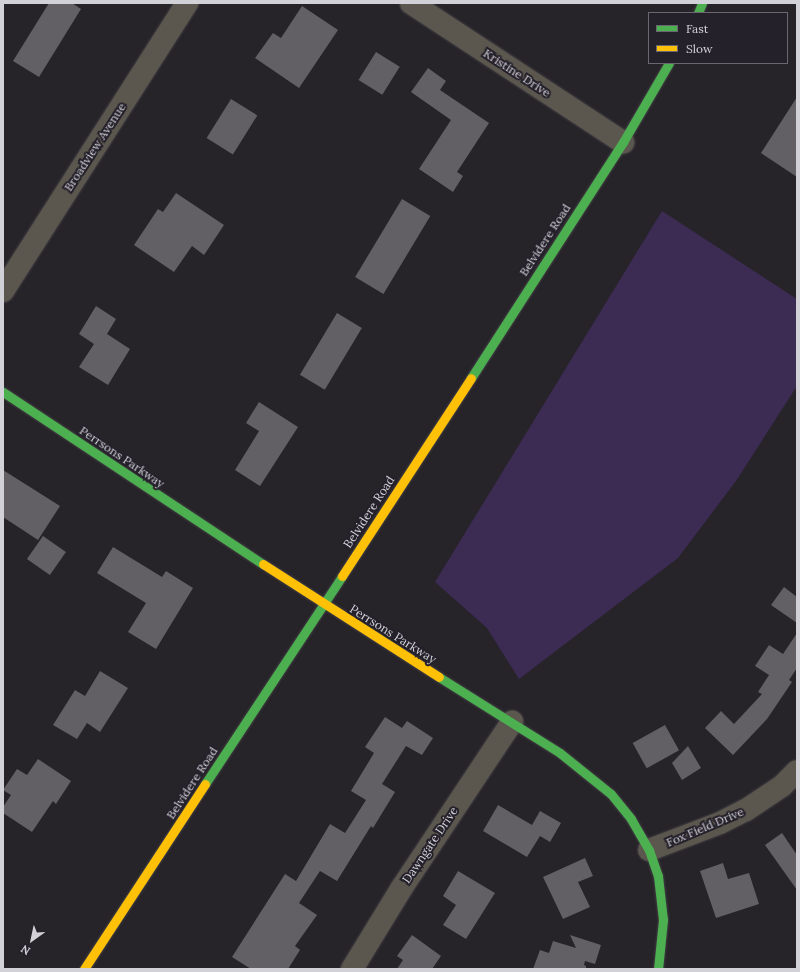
<!DOCTYPE html>
<style>
body{margin:0}
#map{position:relative;width:800px;height:972px;overflow:hidden;background:#262329;font-family:Lora,serif}
div>[style]{position:absolute}
[style*='--x']{left:calc(var(--x)*1px);top:calc(var(--y)*1px);width:calc(var(--w)*1px);rotate:calc(var(--a)*1deg)}
.green>*{inset:0;background:#3c2b52}
.building>*{inset:0;background:#626065;transform-origin:0 0}
.roads{filter:drop-shadow(0 0 1px #424044) drop-shadow(0 0 1px #424044)}
.street>*{height:22px;margin:-11px;padding:0 11px;transform-origin:11px;border-radius:11px;background:#5b574e}
.fast>*{height:9px;margin:-4.5px;padding:0 4.5px;transform-origin:4.5px;border-radius:4.5px;background:#4caf50}
.slow>*{height:9px;margin:-4.5px;padding:0 4.5px;transform-origin:4.5px;border-radius:4.5px;background:#ffc107}
span{translate:-50% -50%;white-space:nowrap;text-align:center;line-height:1.15;-webkit-text-stroke:4px #25212b;paint-order:stroke}
.street-label{font-size:12px;color:#d3d1d8}
.frame{position:absolute;inset:0;border:4px solid #d3d1d8;pointer-events:none}
.legend{position:absolute;left:648px;top:12px;width:140px;height:52px;box-sizing:border-box;background:#25212b;border:1px solid #6b6770;margin:0;padding:5px 7px;list-style:none;font-size:12px;color:#d3d1d8}
.legend li{display:flex;align-items:center;gap:8px;height:20px}
.legend b{width:20px;border:1px solid #6b6770}
.north{position:absolute;left:12px;top:920px;width:40px;height:40px;-webkit-text-stroke:3px #25212b;paint-order:stroke;rotate:213deg;font-size:11px;font-weight:700;line-height:16px;text-align:center;color:#d3d1d8}
.north::after{content:'';display:block;margin:auto;width:14px;height:18px;background:#d3d1d8;clip-path:polygon(50% 0,100% 100%,50% 72%,0 100%)}
</style>
<div id="map">
<div class="green">
<i style="clip-path:polygon(662px 211px,797px 299px,797px 386px,736px 481px,678px 558px,519px 679px,487px 628px,435px 582px)"></i>
</div>
<div class="building">
<i style="clip-path:polygon(49px 3px,72px 3px,81px 9px,39px 77px,13px 61px)"></i>
<i style="clip-path:polygon(302px 6px,338px 30px,299px 88px,255px 58px,273px 33px,281px 38px)"></i>
<i style="left:376px;top:52px;width:28px;height:33px;rotate:32deg"></i>
<i style="clip-path:polygon(428px 68px,446px 81px,440px 90px,489px 123px,457px 172px,463px 176px,453px 192px,419px 169px,451px 120px,411px 92px)"></i>
<i style="clip-path:polygon(797px 97px,797px 177px,761px 153px)"></i>
<i style="left:231px;top:99px;width:31px;height:46px;rotate:32deg"></i>
<i style="clip-path:polygon(176px 193px,224px 225px,204px 255px,192px 246px,174px 272px,134px 245px,158px 209px,163px 212px)"></i>
<i style="left:402px;top:199px;width:33px;height:91px;rotate:31deg"></i>
<i style="clip-path:polygon(96px 306px,116px 319px,107px 334px,130px 349px,108px 385px,79px 367px,94px 344px,79px 334px)"></i>
<i style="left:337px;top:313px;width:29px;height:72px;rotate:31deg"></i>
<i style="clip-path:polygon(259px 402px,298px 427px,260px 486px,235px 470px,259px 431px,246px 423px)"></i>
<i style="clip-path:polygon(3px 470px,60px 506px,38px 540px,3px 517px)"></i>
<i style="left:43px;top:536px;width:28px;height:28px;rotate:35deg"></i>
<i style="clip-path:polygon(113px 547px,162px 577px,166px 571px,193px 588px,156px 649px,128px 632px,146px 603px,97px 573px)"></i>
<i style="clip-path:polygon(784px 587px,797px 597px,797px 623px,771px 605px)"></i>
<i style="clip-path:polygon(797px 633px,797px 668px,789px 680px,792px 682px,767px 719px,733px 755px,705px 728px,721px 711px,734px 724px,762px 694px,758px 692px,769px 675px,755px 666px,769px 645px,783px 654px)"></i>
<i style="clip-path:polygon(100px 671px,128px 688px,100px 732px,87px 723px,77px 739px,53px 725px,75px 690px,85px 696px)"></i>
<i style="clip-path:polygon(385px 717px,402px 728px,407px 721px,433px 738px,422px 755px,406px 746px,382px 784px,395px 792px,373px 828px,371px 826px,337px 881px,320px 871px,299px 903px,317px 915px,295px 946px,300px 950px,288px 969px,251px 969px,232px 957px,285px 874px,296px 881px,330px 824px,345px 833px,366px 800px,351px 791px,374px 753px,365px 747px)"></i>
<i style="left:665px;top:725px;width:29px;height:37px;rotate:61deg"></i>
<i style="clip-path:polygon(688px 746px,701px 768px,682px 780px,672px 763px)"></i>
<i style="clip-path:polygon(38px 759px,71px 781px,56px 804px,53px 801px,32px 832px,3px 813px,3px 807px,11px 795px,3px 790px,17px 769px,27px 775px)"></i>
<i style="clip-path:polygon(498px 805px,532px 825px,540px 811px,561px 823px,550px 842px,540px 836px,527px 857px,483px 831px)"></i>
<i style="clip-path:polygon(782px 833px,797px 855px,797px 890px,765px 845px)"></i>
<i style="clip-path:polygon(585px 858px,593px 876px,578px 882px,590px 907px,563px 919px,543px 877px)"></i>
<i style="clip-path:polygon(723px 863px,728px 879px,749px 873px,759px 904px,716px 918px,700px 871px)"></i>
<i style="clip-path:polygon(458px 871px,495px 893px,466px 939px,443px 925px,456px 905px,443px 896px)"></i>
<i style="clip-path:polygon(412px 935px,441px 956px,432px 969px,397px 969px,403px 960px,397px 956px)"></i>
<i style="clip-path:polygon(570px 935px,601px 945px,595px 964px,585px 961px,584px 965px,586px 966px,586px 969px,533px 969px,540px 950px,549px 953px,553px 941px,576px 948px)"></i>
</div>
<div class="roads">
<div class="street">
<i style="--x:411;--y:3;--w:254;--a:33.3"></i>
<i style="--x:3;--y:291;--w:342;--a:-57.4"></i>
<i style="--x:649;--y:850;--w:76;--a:-20.8"></i>
<i style="--x:720;--y:823;--w:29;--a:-27"></i>
<i style="--x:746;--y:810;--w:43;--a:-33.7"></i>
<i style="--x:782;--y:786;--w:21;--a:-45"></i>
<i style="--x:352;--y:969;--w:94;--a:-58.5"></i>
<i style="--x:401;--y:889;--w:201;--a:-56.4"></i>
</div>
<div class="fast">
<i style="--x:698;--y:13;--w:11;--a:-68"></i>
<i style="--x:471;--y:378;--w:281;--a:-57.2"></i>
<i style="--x:623;--y:142;--w:91;--a:-59.8"></i>
<i style="--x:3;--y:392;--w:312;--a:33.5"></i>
<i style="--x:439;--y:677;--w:143;--a:32.1"></i>
<i style="--x:560;--y:753;--w:65;--a:38.8"></i>
<i style="--x:611;--y:794;--w:32;--a:51"></i>
<i style="--x:631;--y:819;--w:36;--a:60"></i>
<i style="--x:649;--y:850;--w:28;--a:71"></i>
<i style="--x:658;--y:876;--w:44;--a:83.5"></i>
<i style="--x:663;--y:920;--w:49;--a:95.8"></i>
<i style="--x:205;--y:784;--w:249;--a:-56.6"></i>
</div>
<div class="slow">
<i style="--x:263;--y:564;--w:209;--a:32.7"></i>
<i style="--x:342;--y:576;--w:236;--a:-56.9"></i>
<i style="--x:84;--y:969;--w:221;--a:-56.8"></i>
</div>
</div>
<div class="street-label">
<span style="left:517px;top:73px;rotate:33deg">Kristine Drive</span>
<span style="left:95px;top:147px;rotate:-57deg">Broadview Avenue</span>
<span style="left:545px;top:240px;rotate:-57deg">Belvidere Road</span>
<span style="left:122px;top:457px;rotate:34deg">Perrsons Parkway</span>
<span style="left:369px;top:512px;rotate:-57deg">Belvidere Road</span>
<span style="left:393px;top:634px;rotate:32deg">Perrsons Parkway</span>
<span style="left:192px;top:783px;rotate:-57deg">Belvidere Road</span>
<span style="left:705px;top:827px;rotate:-23deg">Fox Field Drive</span>
<span style="left:430px;top:845px;rotate:-56deg">Dawngate Drive</span>
</div>
<div class="frame"></div>
<ul class="legend">
<li><b style="height:5px;background:#4caf50"></b>Fast</li>
<li><b style="height:5px;background:#ffc107"></b>Slow</li>
</ul>
<div class="north">N</div>
</div>
